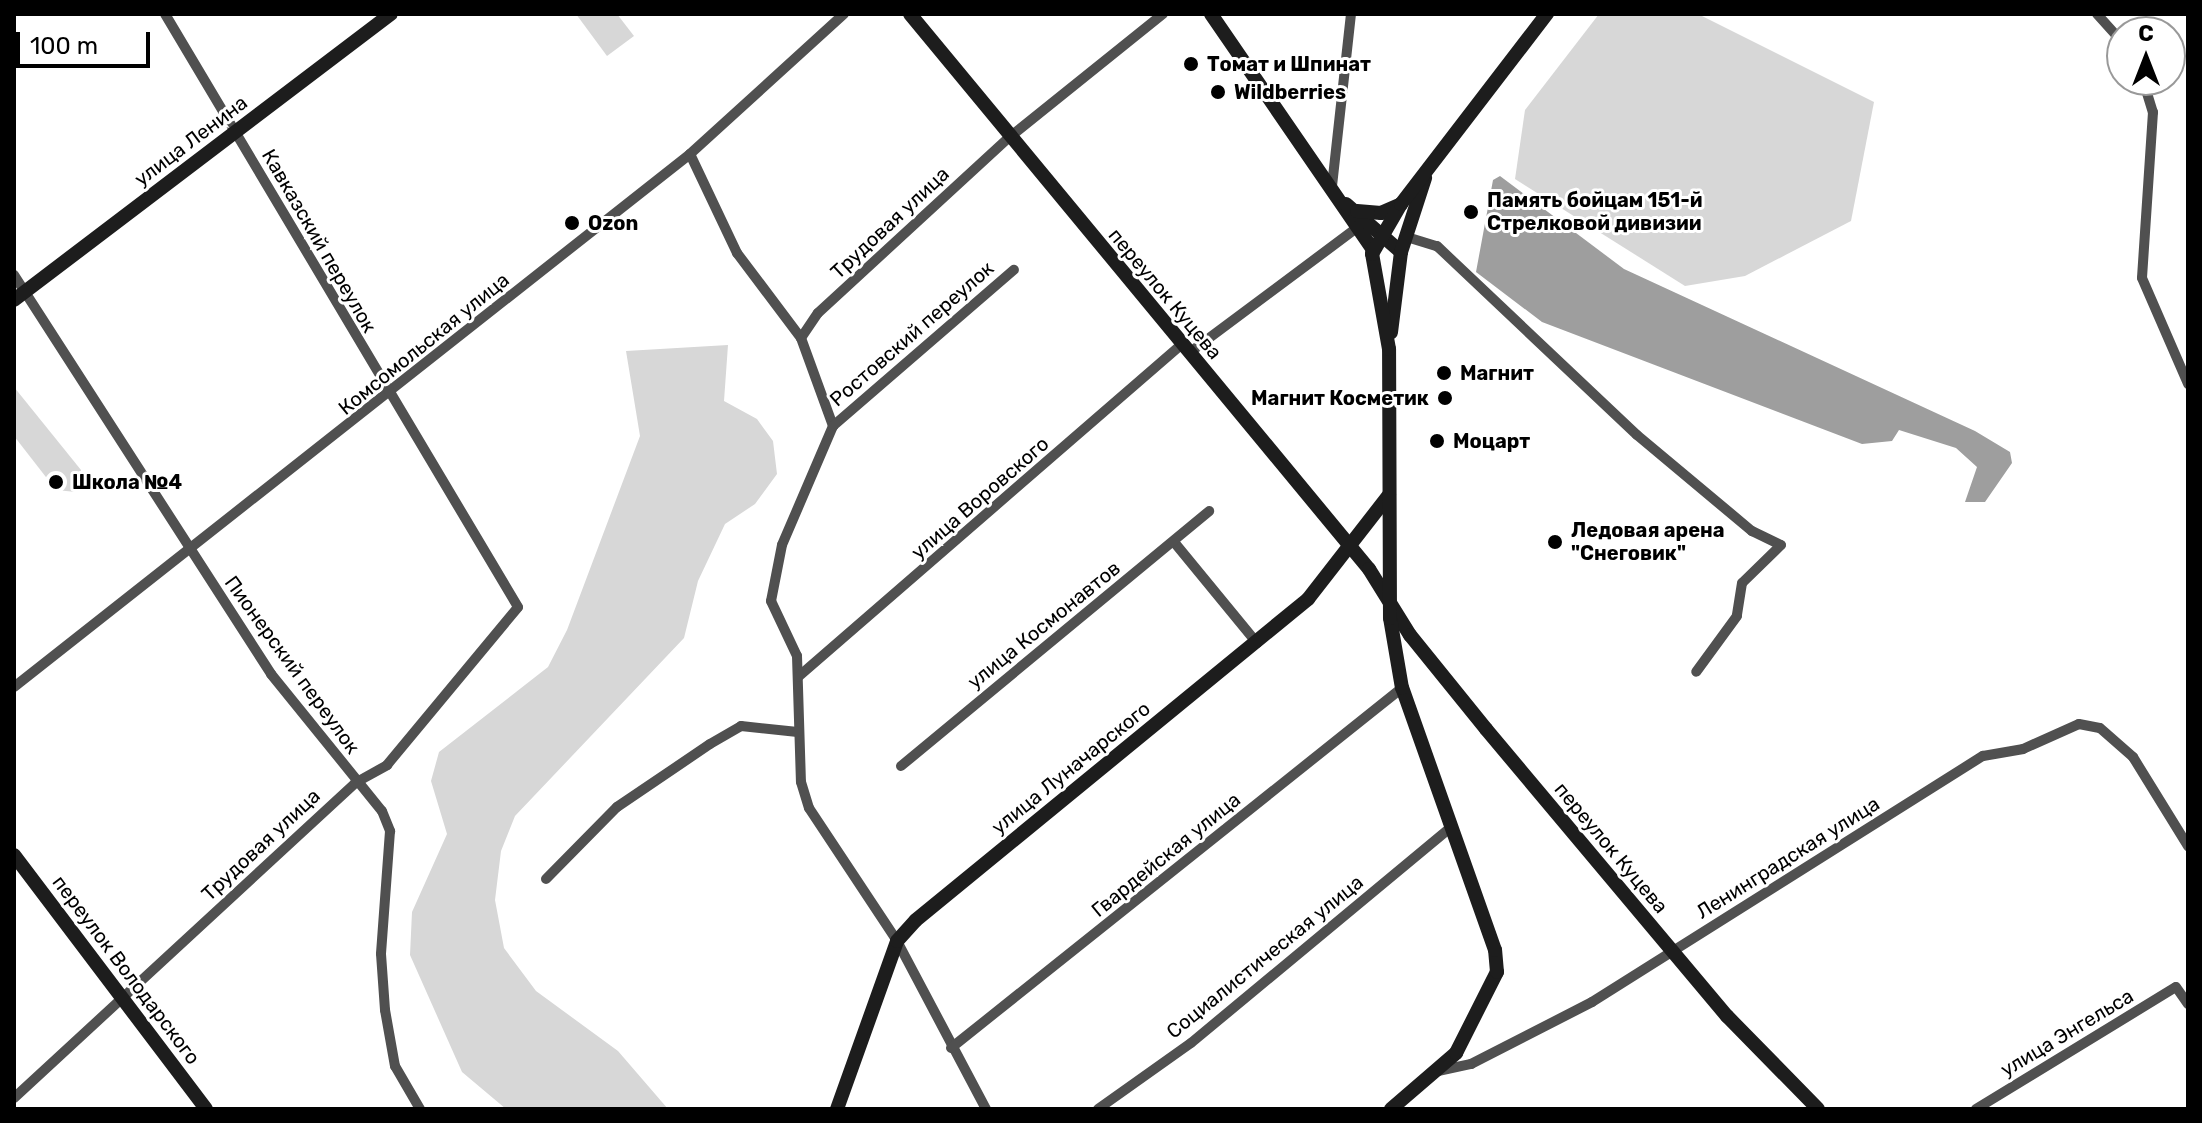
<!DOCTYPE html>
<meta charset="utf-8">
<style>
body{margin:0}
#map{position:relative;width:2202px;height:1123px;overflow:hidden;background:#fff;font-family:Rubik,sans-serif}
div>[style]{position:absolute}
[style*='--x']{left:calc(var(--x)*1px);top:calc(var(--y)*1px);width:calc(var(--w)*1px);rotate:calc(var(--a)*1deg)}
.green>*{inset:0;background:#d7d7d7}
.water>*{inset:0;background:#9e9e9e}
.street>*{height:10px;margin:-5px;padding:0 5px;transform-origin:5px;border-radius:5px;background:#505050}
.secondary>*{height:14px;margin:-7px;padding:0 7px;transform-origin:7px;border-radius:7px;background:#1d1d1d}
.dots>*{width:22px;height:22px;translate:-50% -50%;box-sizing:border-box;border:4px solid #fff;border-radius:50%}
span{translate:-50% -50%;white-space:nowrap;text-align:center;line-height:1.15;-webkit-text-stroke:6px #fff;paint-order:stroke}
.poi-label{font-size:20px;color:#000;font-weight:700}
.left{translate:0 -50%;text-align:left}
.right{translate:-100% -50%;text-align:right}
.street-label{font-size:20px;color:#000}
.frame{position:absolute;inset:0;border:16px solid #000;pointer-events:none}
.north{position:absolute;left:2106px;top:16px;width:80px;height:80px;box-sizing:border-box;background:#fff;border:2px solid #999;border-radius:50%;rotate:0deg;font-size:22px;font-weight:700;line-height:32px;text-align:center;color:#000}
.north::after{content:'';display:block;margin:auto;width:28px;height:36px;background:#000;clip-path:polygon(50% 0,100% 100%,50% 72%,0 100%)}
.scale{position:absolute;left:16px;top:32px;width:134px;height:36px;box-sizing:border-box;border:4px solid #000;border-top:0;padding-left:10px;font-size:24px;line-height:28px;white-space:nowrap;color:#000;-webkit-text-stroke:6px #fff;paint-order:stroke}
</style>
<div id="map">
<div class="green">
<i style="clip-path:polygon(576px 14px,617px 14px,634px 36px,607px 56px)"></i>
<i style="clip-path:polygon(1599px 14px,1698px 14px,1874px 102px,1851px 221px,1745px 276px,1685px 286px,1515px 179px,1525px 110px)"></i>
<i style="clip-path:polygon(728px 345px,724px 401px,757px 419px,773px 441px,777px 474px,755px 504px,725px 524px,698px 581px,684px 638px,515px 816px,501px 851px,495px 900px,504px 948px,536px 991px,618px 1051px,668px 1109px,506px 1109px,462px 1072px,410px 955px,412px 912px,447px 834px,431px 781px,439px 752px,548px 667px,567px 630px,640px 436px,626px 351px)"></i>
<i style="clip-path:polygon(14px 387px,81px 470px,76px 492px,56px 490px,14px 436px)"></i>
</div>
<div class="water">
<i style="clip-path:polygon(1500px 176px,1624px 269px,1975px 431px,2010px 452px,2012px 463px,1985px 502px,1965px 502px,1977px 467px,1956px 448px,1899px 430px,1892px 441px,1862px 444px,1542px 322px,1476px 272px,1493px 180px)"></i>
</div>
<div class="street">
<i style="--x:2097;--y:14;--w:38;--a:48"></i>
<i style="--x:2143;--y:80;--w:34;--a:73"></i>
<i style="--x:2153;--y:112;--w:166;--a:93.8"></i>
<i style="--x:2142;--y:278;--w:116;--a:66.5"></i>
<i style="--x:1016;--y:132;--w:189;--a:-38.8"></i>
<i style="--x:690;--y:154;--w:110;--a:64.6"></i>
<i style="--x:737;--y:253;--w:106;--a:53"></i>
<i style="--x:801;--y:338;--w:94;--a:70"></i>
<i style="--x:833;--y:426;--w:129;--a:113.2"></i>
<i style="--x:782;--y:545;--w:57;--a:101.1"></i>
<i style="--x:771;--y:601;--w:61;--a:64.7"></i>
<i style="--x:797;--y:656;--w:126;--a:88.2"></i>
<i style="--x:801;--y:782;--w:27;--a:73"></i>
<i style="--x:809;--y:808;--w:159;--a:56.5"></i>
<i style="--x:897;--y:941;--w:190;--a:62.1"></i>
<i style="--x:1332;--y:186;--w:173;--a:-83.7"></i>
<i style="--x:1410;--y:238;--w:28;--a:17"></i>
<i style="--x:1437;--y:246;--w:275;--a:43.4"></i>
<i style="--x:1637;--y:435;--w:150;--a:39.9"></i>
<i style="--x:1752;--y:531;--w:32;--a:26"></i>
<i style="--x:1781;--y:545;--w:54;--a:135.7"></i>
<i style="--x:1742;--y:583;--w:33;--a:99"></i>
<i style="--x:1737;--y:616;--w:69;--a:126.2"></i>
<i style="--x:14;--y:275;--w:475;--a:57.2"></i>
<i style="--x:271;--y:674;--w:176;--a:51"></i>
<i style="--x:382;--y:811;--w:22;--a:68"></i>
<i style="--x:390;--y:831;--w:123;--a:94.2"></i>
<i style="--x:381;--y:954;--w:56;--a:85.9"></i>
<i style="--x:385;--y:1010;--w:57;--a:79.9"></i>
<i style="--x:395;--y:1066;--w:50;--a:59.8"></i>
<i style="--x:801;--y:338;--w:30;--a:-56"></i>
<i style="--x:818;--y:313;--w:258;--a:-42.6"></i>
<i style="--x:1189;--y:353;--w:209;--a:-36.7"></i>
<i style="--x:833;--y:426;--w:239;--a:-40.8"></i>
<i style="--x:1174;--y:542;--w:131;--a:50.6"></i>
<i style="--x:798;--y:677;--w:508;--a:-40.93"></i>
<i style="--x:14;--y:687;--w:861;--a:-38.25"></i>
<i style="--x:690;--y:154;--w:208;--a:-42.3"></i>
<i style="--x:901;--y:766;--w:400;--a:-39.6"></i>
<i style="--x:546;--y:879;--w:101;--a:-45.4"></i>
<i style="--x:617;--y:807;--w:112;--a:-34.1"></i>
<i style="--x:710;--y:744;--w:36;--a:-30"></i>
<i style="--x:741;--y:726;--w:57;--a:6"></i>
<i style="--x:951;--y:1048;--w:577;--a:-38.6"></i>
<i style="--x:1438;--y:1071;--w:34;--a:-12"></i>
<i style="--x:1471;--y:1064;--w:136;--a:-27.1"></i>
<i style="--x:1592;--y:1002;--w:462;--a:-32.2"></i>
<i style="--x:1983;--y:756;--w:41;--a:-9.9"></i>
<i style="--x:2023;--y:749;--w:61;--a:-24.1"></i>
<i style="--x:2079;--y:724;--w:21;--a:11"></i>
<i style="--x:2100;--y:728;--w:44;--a:41.3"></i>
<i style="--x:2133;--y:757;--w:105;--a:58.3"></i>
<i style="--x:14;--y:1098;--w:464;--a:-42.7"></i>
<i style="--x:355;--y:783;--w:37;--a:-29"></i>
<i style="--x:387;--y:765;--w:205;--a:-50.3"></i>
<i style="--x:518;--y:607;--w:690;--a:-120.76"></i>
<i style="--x:1098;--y:1109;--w:114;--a:-35.4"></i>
<i style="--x:1191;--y:1043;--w:338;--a:-39.7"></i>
<i style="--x:1976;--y:1109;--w:234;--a:-31.4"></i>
<i style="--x:2176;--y:987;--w:21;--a:55"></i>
</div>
<div class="secondary">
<i style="--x:910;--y:14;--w:720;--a:50.41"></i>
<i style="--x:1369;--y:569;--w:78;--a:58.2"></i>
<i style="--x:1410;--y:635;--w:121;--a:51"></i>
<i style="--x:1486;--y:729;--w:375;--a:50"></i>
<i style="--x:1727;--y:1016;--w:130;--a:45.6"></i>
<i style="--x:1211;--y:14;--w:286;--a:55.5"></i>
<i style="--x:1346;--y:204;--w:73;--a:41.1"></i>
<i style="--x:1401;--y:252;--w:81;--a:97.1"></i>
<i style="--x:1357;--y:211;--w:24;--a:5"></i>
<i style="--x:1381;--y:213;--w:22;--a:-24"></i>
<i style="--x:1401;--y:252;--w:78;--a:-72"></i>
<i style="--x:14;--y:300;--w:473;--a:-37.2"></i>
<i style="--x:14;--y:855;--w:318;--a:52.9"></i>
<i style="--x:837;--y:1109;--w:178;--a:-70.3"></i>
<i style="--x:897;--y:941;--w:28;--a:-48"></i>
<i style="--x:916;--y:920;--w:507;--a:-39.31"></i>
<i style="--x:1308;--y:599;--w:132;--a:-52.1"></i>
<i style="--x:1391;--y:1109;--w:86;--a:-40.7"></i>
<i style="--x:1456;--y:1053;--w:91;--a:-63.2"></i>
<i style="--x:1497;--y:972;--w:22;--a:-95"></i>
<i style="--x:1495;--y:950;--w:278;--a:-109.5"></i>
<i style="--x:1402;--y:688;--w:71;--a:-99.7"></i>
<i style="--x:1390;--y:618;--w:269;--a:-90.2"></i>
<i style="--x:1389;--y:349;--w:97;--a:-100.1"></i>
<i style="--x:1372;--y:254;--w:58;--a:-59.9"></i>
<i style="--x:1401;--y:204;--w:240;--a:-52.5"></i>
</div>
<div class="dots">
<i style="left:1191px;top:64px;background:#000"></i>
<i style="left:1218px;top:92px;background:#000"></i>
<i style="left:1471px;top:212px;background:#000"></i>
<i style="left:572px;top:223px;background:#000"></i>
<i style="left:1444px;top:373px;background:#000"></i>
<i style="left:1445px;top:398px;background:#000"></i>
<i style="left:1437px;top:441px;background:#000"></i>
<i style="left:56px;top:482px;background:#000"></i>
<i style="left:1555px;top:542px;background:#000"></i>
</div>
<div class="poi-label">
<span class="left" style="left:1207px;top:64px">Томат и Шпинат</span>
<span class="left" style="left:1234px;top:92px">Wildberries</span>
<span class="left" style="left:1487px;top:212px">Память бойцам 151-й<br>Стрелковой дивизии</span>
<span class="left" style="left:588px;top:223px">Ozon</span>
<span class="left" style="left:1460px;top:373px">Магнит</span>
<span class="right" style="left:1429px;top:398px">Магнит Косметик</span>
<span class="left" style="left:1453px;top:441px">Моцарт</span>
<span class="left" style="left:72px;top:482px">Школа №4</span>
<span class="left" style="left:1571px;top:542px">Ледовая арена<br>"Снеговик"</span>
</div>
<div class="street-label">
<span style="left:191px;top:141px;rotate:-37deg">улица Ленина</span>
<span style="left:890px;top:223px;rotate:-43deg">Трудовая улица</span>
<span style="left:319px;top:241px;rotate:60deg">Кавказский переулок</span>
<span style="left:1165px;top:294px;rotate:50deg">переулок Куцева</span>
<span style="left:912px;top:334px;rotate:-41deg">Ростовский переулок</span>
<span style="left:424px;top:344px;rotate:-39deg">Комсомольская улица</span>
<span style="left:980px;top:498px;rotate:-41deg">улица Воровского</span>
<span style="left:1044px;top:625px;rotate:-39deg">улица Космонавтов</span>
<span style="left:292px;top:665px;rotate:54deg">Пионерский переулок</span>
<span style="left:1071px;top:768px;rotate:-39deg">улица Луначарского</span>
<span style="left:261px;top:845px;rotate:-43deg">Трудовая улица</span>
<span style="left:1611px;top:848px;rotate:50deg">переулок Куцева</span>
<span style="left:1166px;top:855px;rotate:-39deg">Гвардейская улица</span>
<span style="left:1788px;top:858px;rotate:-32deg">Ленинградская улица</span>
<span style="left:1265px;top:957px;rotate:-39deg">Социалистическая улица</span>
<span style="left:126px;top:970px;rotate:53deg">переулок Володарского</span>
<span style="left:2067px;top:1033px;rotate:-31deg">улица Энгельса</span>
</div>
<div class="frame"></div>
<div class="north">С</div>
<div class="scale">100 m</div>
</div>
